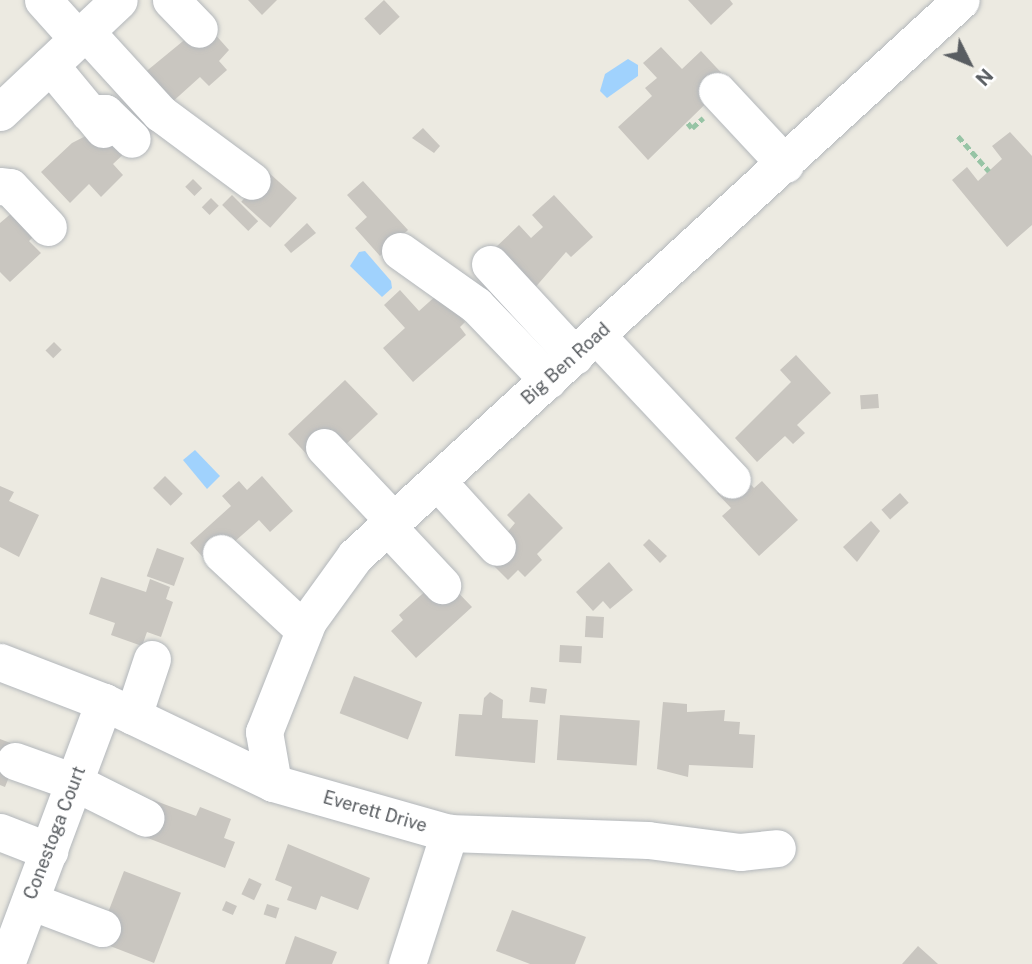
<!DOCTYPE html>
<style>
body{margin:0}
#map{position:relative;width:1032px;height:964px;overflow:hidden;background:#eceae1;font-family:"Public Sans",sans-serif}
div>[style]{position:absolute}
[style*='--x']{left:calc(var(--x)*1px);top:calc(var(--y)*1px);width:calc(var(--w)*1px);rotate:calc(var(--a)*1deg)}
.water>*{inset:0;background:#a0d2fd}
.building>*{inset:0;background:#c9c6c0;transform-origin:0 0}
.path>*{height:4.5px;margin-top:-2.25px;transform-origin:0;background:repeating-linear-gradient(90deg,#97c4a5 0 7px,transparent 0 10.5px)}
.roads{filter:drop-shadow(0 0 2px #b3b7bb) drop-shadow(0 0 2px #b3b7bb)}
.minor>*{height:37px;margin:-18.5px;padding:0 18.5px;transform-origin:18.5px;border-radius:18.5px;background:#fff}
span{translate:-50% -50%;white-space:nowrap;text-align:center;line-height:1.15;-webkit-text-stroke:6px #fff;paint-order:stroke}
.street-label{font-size:18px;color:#595d61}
.north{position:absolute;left:934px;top:28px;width:70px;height:70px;-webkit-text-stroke:5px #fff;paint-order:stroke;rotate:133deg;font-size:19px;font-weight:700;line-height:28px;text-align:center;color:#595d61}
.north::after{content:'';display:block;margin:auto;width:24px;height:32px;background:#595d61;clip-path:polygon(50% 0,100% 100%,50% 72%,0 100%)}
</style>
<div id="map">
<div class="water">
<i style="clip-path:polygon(628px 59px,638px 65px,638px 76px,607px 98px,600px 91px,605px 74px)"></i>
<i style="clip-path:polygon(365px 251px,391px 281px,392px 288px,382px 297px,350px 266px,359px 252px)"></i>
<i style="clip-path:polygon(195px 450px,220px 476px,207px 489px,183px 460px)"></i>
</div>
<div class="building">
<i style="clip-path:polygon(248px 0,277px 0,262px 15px)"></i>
<i style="left:384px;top:0;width:23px;height:27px;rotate:47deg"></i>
<i style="clip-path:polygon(688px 0,730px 0,733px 4px,711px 25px)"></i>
<i style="clip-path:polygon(205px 23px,229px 50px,219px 61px,227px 70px,209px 86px,200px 77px,170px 104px,143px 74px)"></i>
<i style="clip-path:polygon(661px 47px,682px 69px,701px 51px,729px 81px,648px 160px,618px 127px,652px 96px,645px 88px,657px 78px,643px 63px)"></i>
<i style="clip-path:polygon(107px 125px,129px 149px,113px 164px,123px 175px,101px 197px,89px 184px,70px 203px,41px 172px,72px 143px)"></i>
<i style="clip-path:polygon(423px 128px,440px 146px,434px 153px,412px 138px)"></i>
<i style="clip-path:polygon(1010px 132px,1032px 156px,1032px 225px,1007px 247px,952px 180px,967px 167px,978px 181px,1002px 159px,992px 146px)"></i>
<i style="left:268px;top:172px;width:39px;height:40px;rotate:42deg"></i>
<i style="left:193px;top:179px;width:13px;height:11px;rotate:45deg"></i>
<i style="clip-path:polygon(363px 181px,408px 230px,380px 256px,355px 228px,367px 217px,347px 195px)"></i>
<i style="left:232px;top:195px;width:37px;height:14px;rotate:45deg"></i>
<i style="clip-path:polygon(554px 195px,593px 237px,571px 257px,566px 252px,533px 290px,494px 249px,519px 225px,531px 238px,543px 227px,532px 215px)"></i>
<i style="left:211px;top:198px;width:11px;height:13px;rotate:45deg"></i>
<i style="clip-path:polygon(13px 212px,35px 235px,29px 241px,41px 253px,10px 282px,0 272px,0 223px)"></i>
<i style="clip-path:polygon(307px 223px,316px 233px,291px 253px,284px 245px)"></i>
<i style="clip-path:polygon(400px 290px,419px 311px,439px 293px,465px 322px,460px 327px,466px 335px,413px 382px,383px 348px,405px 328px,384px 305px)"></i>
<i style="left:54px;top:342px;width:11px;height:12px;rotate:45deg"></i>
<i style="clip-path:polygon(796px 355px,831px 393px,797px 425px,805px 433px,793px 444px,785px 436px,757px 462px,735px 438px,791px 382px,780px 370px)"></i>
<i style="clip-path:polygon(345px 380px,378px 414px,341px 449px,311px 459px,288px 434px)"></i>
<i style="left:878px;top:394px;width:14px;height:18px;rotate:86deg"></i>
<i style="clip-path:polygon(740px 473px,754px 488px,762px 481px,798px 520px,759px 556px,722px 516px,731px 508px,717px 493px)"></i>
<i style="left:165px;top:476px;width:25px;height:17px;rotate:45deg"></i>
<i style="clip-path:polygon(262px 476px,293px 511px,270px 532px,259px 520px,209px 564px,190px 543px,231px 506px,222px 496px,239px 481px,247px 490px)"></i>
<i style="clip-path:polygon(0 486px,14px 492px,9px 501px,39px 515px,19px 557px,0 547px)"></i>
<i style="clip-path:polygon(529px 493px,563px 528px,537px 554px,542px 560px,525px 577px,518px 570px,508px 580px,486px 558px,515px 523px,507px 515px)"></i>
<i style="left:900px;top:493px;width:13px;height:25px;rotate:48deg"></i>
<i style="clip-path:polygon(871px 521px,880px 531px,857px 562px,843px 547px)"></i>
<i style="clip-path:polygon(649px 539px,667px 556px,660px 563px,643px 545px)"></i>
<i style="left:157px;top:548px;width:29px;height:30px;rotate:20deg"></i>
<i style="clip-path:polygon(609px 562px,633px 590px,610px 609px,603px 601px,593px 611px,576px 592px)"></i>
<i style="clip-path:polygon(101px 577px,146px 592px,150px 579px,170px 587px,166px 599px,173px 602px,161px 637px,147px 632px,142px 646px,111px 635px,115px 623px,89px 614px)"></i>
<i style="clip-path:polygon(447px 581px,472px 607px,416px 658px,391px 631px,403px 620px,399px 615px,431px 586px)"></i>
<i style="left:586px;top:616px;width:18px;height:21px;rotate:3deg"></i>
<i style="left:560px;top:645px;width:22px;height:17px;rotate:3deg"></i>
<i style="left:354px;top:676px;width:73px;height:40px;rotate:21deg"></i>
<i style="left:531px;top:687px;width:16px;height:15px;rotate:7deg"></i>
<i style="clip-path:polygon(490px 692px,503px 700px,502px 718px,538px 720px,535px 763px,455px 756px,459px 714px,482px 715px,484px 698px)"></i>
<i style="clip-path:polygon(663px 702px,687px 704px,687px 712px,725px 710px,724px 721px,740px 722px,739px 734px,755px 735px,753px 768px,689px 765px,688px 777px,657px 769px)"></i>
<i style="left:560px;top:715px;width:80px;height:45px;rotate:4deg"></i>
<i style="clip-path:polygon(0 739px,21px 747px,5px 787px,0 785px)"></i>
<i style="clip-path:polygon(153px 800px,196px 816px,200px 807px,231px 819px,224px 838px,235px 842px,225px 868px,140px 835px)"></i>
<i style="clip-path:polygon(288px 844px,370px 878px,358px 910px,321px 896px,316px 910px,287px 900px,292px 887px,275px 880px)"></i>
<i style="left:124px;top:871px;width:61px;height:75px;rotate:21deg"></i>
<i style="left:249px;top:878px;width:14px;height:18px;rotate:25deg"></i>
<i style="left:226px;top:901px;width:12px;height:10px;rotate:24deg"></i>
<i style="left:267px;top:904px;width:13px;height:11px;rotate:18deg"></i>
<i style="clip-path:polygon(512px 910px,586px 937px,575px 964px,530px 964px,496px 951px)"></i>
<i style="clip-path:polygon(295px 936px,337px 952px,332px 964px,285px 964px)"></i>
<i style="clip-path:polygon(918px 946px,938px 964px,902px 964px)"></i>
</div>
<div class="path">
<i style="--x:688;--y:123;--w:6;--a:51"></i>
<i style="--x:692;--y:128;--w:15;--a:-42"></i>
<i style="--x:958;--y:136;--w:47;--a:48.5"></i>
</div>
<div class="roads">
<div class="minor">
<i style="--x:43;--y:0;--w:52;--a:48.1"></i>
<i style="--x:171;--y:0;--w:40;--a:46"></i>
<i style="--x:86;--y:32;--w:110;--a:47.6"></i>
<i style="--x:160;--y:113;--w:114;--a:36.5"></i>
<i style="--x:50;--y:65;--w:83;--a:50.4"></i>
<i style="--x:717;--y:91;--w:100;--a:47"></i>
<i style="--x:0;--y:112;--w:163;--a:-43.3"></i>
<i style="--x:89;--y:113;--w:16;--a:0"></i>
<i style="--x:105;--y:113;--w:37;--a:44"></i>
<i style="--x:0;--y:186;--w:10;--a:6"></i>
<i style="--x:10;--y:187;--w:55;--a:46.5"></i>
<i style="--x:400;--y:251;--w:93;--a:35.4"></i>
<i style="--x:476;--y:305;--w:104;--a:46.2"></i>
<i style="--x:490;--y:264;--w:125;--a:47.3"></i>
<i style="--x:597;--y:336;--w:197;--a:46.8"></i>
<i style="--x:324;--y:447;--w:102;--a:46.6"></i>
<i style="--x:437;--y:481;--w:89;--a:47.7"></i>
<i style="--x:387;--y:526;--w:81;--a:47"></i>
<i style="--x:221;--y:553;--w:113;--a:42.9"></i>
<i style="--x:0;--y:662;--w:111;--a:21"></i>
<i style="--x:104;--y:702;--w:187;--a:25.6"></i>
<i style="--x:273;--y:783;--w:183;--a:15.9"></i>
<i style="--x:449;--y:833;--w:199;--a:2"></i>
<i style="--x:648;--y:840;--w:93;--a:7.4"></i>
<i style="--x:740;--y:852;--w:37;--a:-6"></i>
<i style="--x:133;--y:716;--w:60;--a:-71.6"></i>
<i style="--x:15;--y:761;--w:63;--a:19.6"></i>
<i style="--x:74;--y:782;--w:80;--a:26.6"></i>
<i style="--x:273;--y:783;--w:52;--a:-100"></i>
<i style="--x:264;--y:732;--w:119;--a:-68.4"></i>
<i style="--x:308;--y:621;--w:80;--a:-54.1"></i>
<i style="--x:355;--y:556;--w:822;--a:-42.54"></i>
<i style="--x:0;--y:832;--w:53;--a:21.2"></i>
<i style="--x:30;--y:901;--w:77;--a:20.6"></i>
<i style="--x:6;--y:964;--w:280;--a:-69.5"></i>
<i style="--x:407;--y:964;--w:138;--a:-72.2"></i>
</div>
</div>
<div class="street-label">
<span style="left:566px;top:364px;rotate:-42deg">Big Ben Road</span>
<span style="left:375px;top:812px;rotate:16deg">Everett Drive</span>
<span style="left:55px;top:833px;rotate:-69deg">Conestoga Court</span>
</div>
<div class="north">N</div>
</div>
